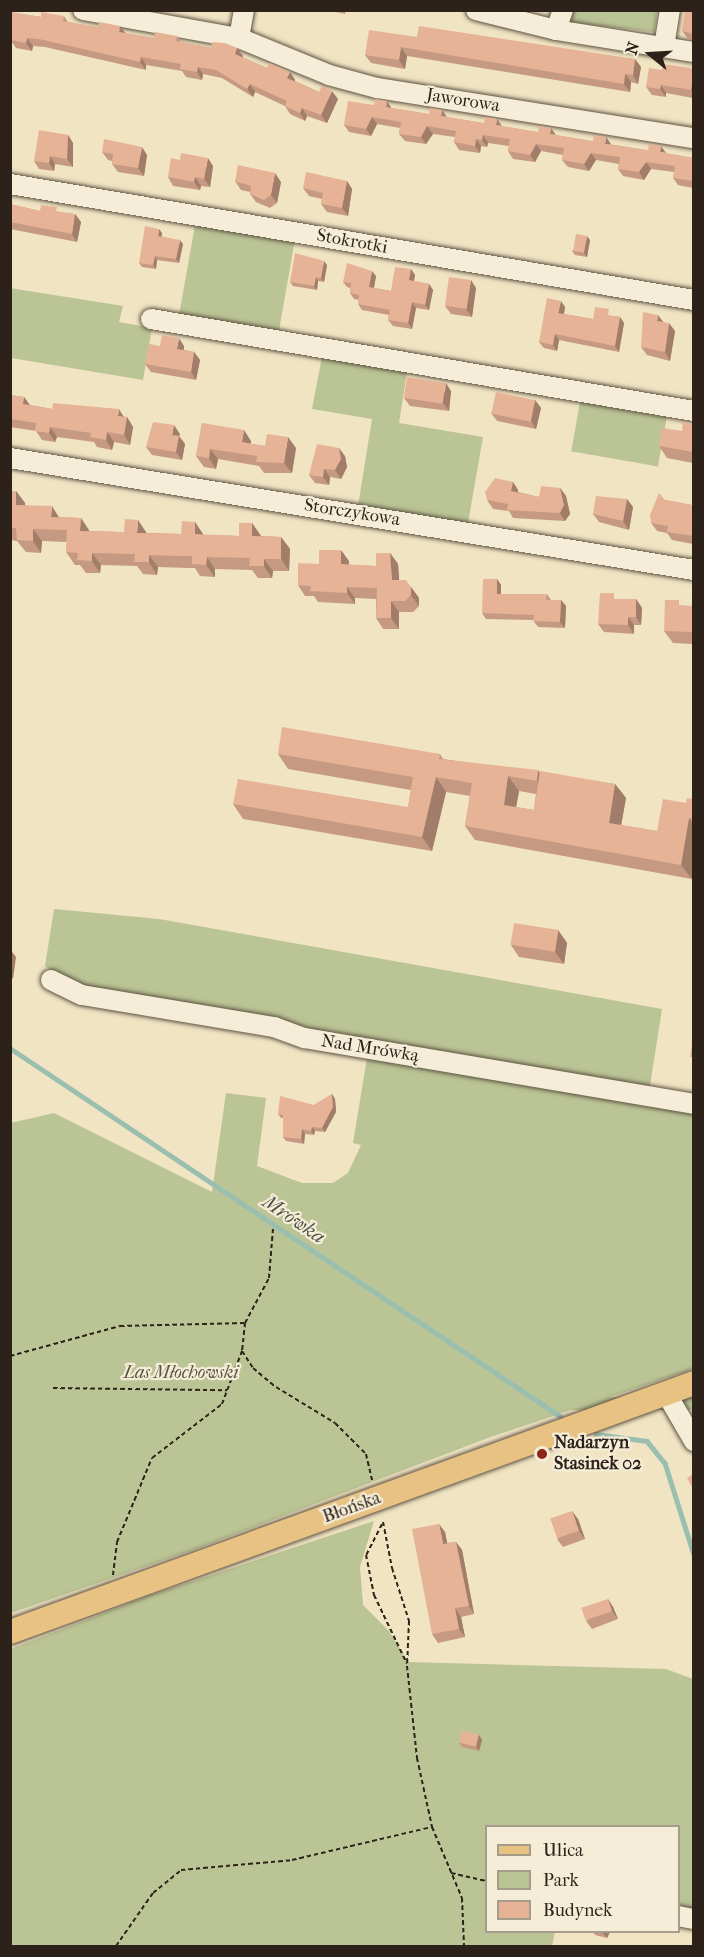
<!DOCTYPE html>
<meta charset="utf-8">
<style>
body{margin:0}
#map{position:relative;width:704px;height:1957px;overflow:hidden;background:#f0e4c3;font-family:"IM FELL French Canon",serif}
div>[style]{position:absolute}
[style*='--x']{left:calc(var(--x)*1px);top:calc(var(--y)*1px);width:calc(var(--w)*1px);rotate:calc(var(--a)*1deg)}
.green>*{inset:0;background:#bac494;transform-origin:0 0}
.stream>*{height:4.5px;margin:-2.25px;padding:0 2.25px;transform-origin:2.25px;border-radius:2.25px;background:#9bbfaf}
.path>*{height:2px;margin-top:-1px;transform-origin:0;background:repeating-linear-gradient(90deg,#2d2219 0 4.5px,transparent 0 7.5px)}
.roads{filter:drop-shadow(0 0 2px #5e5244) drop-shadow(0 0 2px #5e5244)}
.minor>*{height:20px;margin:-10px;padding:0 10px;transform-origin:10px;border-radius:10px;background:#f5edd8}
.major>*{height:24px;margin:-12px;padding:0 12px;transform-origin:12px;border-radius:12px;background:#e8c282}
.wall>*{inset:0;background:#c69a82}
.shaded-wall>*{inset:0;background:#a17d6a}
.building>*{inset:0;background:#e6b397;transform-origin:0 0}
.dots>*{width:16px;height:16px;translate:-50% -50%;box-sizing:border-box;border:3px solid #f5edd8;border-radius:50%}
span{translate:-50% -50%;white-space:nowrap;text-align:center;line-height:1.15;-webkit-text-stroke:4.5px #f5edd8;paint-order:stroke}
.street-label{font-size:18px;color:#2d2219}
.park-label{font-size:18px;color:#57533e;font-style:italic}
.poi-label{font-size:18px;color:#2d2219;font-weight:700}
.left{translate:0 -50%;text-align:left}
.water-label{font-size:20px;color:#4e5146;font-style:italic}
.frame{position:absolute;inset:0;border:12px solid #2d2219;pointer-events:none}
.legend{position:absolute;left:485px;top:1825px;width:195px;height:108px;box-sizing:border-box;background:#f5edd8;border:2px solid #a59c8c;margin:0;padding:8px 10px;list-style:none;font-size:18px;color:#2d2219}
.legend li{display:flex;align-items:center;gap:12px;height:30px}
.legend b{width:30px;border:2px solid #a59c8c}
.north{position:absolute;left:620px;top:24px;width:60px;height:60px;-webkit-text-stroke:4px #f5edd8;paint-order:stroke;rotate:288deg;font-size:16px;font-weight:700;line-height:24px;text-align:center;color:#2d2219}
.north::after{content:'';display:block;margin:auto;width:21px;height:27px;background:#2d2219;clip-path:polygon(50% 0,100% 100%,50% 72%,0 100%)}
</style>
<div id="map">
<div class="green">
<i style="clip-path:polygon(572px 11px,657px 11px,654px 32px,568px 22px)"></i>
<i style="left:195px;top:225px;width:101px;height:91px;rotate:10deg"></i>
<i style="clip-path:polygon(10px 288px,123px 306px,119px 322px,152px 328px,143px 380px,11px 358px)"></i>
<i style="clip-path:polygon(322px 357px,407px 372px,399px 423px,483px 437px,468px 523px,358px 506px,372px 419px,312px 409px)"></i>
<i style="left:580px;top:402px;width:88px;height:50px;rotate:10deg"></i>
<i style="clip-path:polygon(54px 909px,159px 919px,662px 1009px,649px 1092px,83px 991px,45px 966px)"></i>
<i style="clip-path:polygon(368px 1052px,693px 1108px,693px 1369px,488px 1438px,196px 1549px,11px 1613px,11px 1123px,54px 1113px,212px 1192px,226px 1093px,266px 1098px,257px 1166px,302px 1183px,333px 1183px,348px 1173px,361px 1145px,353px 1143px)"></i>
<i style="left:693px;top:1397px;width:13px;height:297px;rotate:90deg"></i>
<i style="clip-path:polygon(374px 1521px,360px 1567px,363px 1605px,389px 1631px,408px 1662px,666px 1669px,693px 1679px,693px 1914px,679px 1910px,678px 1826px,486px 1826px,486px 1932px,555px 1932px,552px 1946px,11px 1946px,11px 1649px,148px 1596px)"></i>
</div>
<div class="stream">
<i style="--x:10;--y:1048;--w:662;--a:33.79"></i>
<i style="--x:596;--y:1434;--w:51;--a:7.8"></i>
<i style="--x:647;--y:1441;--w:28;--a:51"></i>
<i style="--x:665;--y:1463;--w:96;--a:72.5"></i>
</div>
<div class="path">
<i style="--x:245;--y:1323;--w:28;--a:96"></i>
<i style="--x:242;--y:1351;--w:20;--a:57"></i>
<i style="--x:253;--y:1368;--w:30;--a:40"></i>
<i style="--x:276;--y:1387;--w:69;--a:31.4"></i>
<i style="--x:335;--y:1423;--w:44;--a:45"></i>
<i style="--x:366;--y:1454;--w:28;--a:77"></i>
<i style="--x:10;--y:1356;--w:114;--a:-15.3"></i>
<i style="--x:120;--y:1326;--w:125;--a:-1.4"></i>
<i style="--x:245;--y:1323;--w:51;--a:-61.9"></i>
<i style="--x:269;--y:1278;--w:50;--a:-85.4"></i>
<i style="--x:53;--y:1388;--w:174;--a:0.7"></i>
<i style="--x:383;--y:1522;--w:47;--a:78.9"></i>
<i style="--x:392;--y:1568;--w:56;--a:72.2"></i>
<i style="--x:409;--y:1621;--w:45;--a:92.5"></i>
<i style="--x:407;--y:1666;--w:93;--a:83.8"></i>
<i style="--x:417;--y:1758;--w:71;--a:77.7"></i>
<i style="--x:432;--y:1827;--w:77;--a:67.1"></i>
<i style="--x:462;--y:1898;--w:48;--a:87.6"></i>
<i style="--x:382;--y:1524;--w:35;--a:117"></i>
<i style="--x:366;--y:1555;--w:41;--a:78.7"></i>
<i style="--x:374;--y:1595;--w:76;--a:64.4"></i>
<i style="--x:113;--y:1575;--w:33;--a:-83"></i>
<i style="--x:117;--y:1542;--w:91;--a:-67.4"></i>
<i style="--x:152;--y:1458;--w:88;--a:-37.6"></i>
<i style="--x:222;--y:1404;--w:57;--a:-69.3"></i>
<i style="--x:451;--y:1873;--w:36;--a:13"></i>
<i style="--x:116;--y:1946;--w:65;--a:-55.1"></i>
<i style="--x:153;--y:1893;--w:36;--a:-39"></i>
<i style="--x:181;--y:1870;--w:111;--a:-5.1"></i>
<i style="--x:292;--y:1860;--w:144;--a:-13.3"></i>
</div>
<div class="roads">
<div class="minor">
<i style="--x:83;--y:10;--w:158;--a:10.2"></i>
<i style="--x:239;--y:38;--w:97;--a:22.3"></i>
<i style="--x:329;--y:75;--w:50;--a:15.2"></i>
<i style="--x:377;--y:88;--w:321;--a:9"></i>
<i style="--x:476;--y:10;--w:82;--a:14"></i>
<i style="--x:556;--y:30;--w:140;--a:9.1"></i>
<i style="--x:556;--y:30;--w:21;--a:-71"></i>
<i style="--x:239;--y:38;--w:28;--a:-80"></i>
<i style="--x:664;--y:47;--w:37;--a:-81"></i>
<i style="--x:10;--y:184;--w:694;--a:9.63"></i>
<i style="--x:151;--y:319;--w:551;--a:9.62"></i>
<i style="--x:10;--y:458;--w:693;--a:9.3"></i>
<i style="--x:51;--y:980;--w:34;--a:26"></i>
<i style="--x:82;--y:995;--w:195;--a:9.5"></i>
<i style="--x:274;--y:1027;--w:33;--a:20"></i>
<i style="--x:305;--y:1038;--w:395;--a:9.6"></i>
<i style="--x:666;--y:1393;--w:56;--a:59.7"></i>
<i style="--x:678;--y:1916;--w:16;--a:11"></i>
</div>
<div class="major">
<i style="--x:10;--y:1632;--w:728;--a:-20"></i>
</div>
</div>
<div class="wall">
<i style="clip-path:polygon(326px 10px,346px 10px,345px 14px)"></i>
<i style="clip-path:polygon(693px 10px,693px 40px,688px 39px,682px 31px)"></i>
<i style="clip-path:polygon(10px 12px,41px 17px,64px 16px,68px 22px,125px 33px,154px 38px,177px 36px,181px 42px,211px 48px,237px 48px,243px 56px,242px 57px,267px 68px,290px 72px,295px 80px,295px 81px,319px 92px,338px 99px,327px 123px,307px 116px,305px 121px,290px 114px,285px 106px,255px 92px,253px 97px,222px 78px,203px 74px,202px 80px,186px 77px,182px 71px,146px 65px,146px 70px,45px 47px,33px 46px,32px 51px,16px 48px,12px 42px,10px 42px)"></i>
<i style="clip-path:polygon(417px 37px,635px 59px,641px 67px,638px 84px,631px 82px,630px 92px,407px 56px,405px 69px,371px 63px,365px 55px)"></i>
<i style="clip-path:polygon(662px 70px,693px 72px,693px 98px,666px 93px,666px 97px,652px 95px,646px 87px)"></i>
<i style="clip-path:polygon(374px 105px,693px 158px,693px 188px,678px 185px,673px 178px,674px 172px,651px 169px,644px 180px,623px 176px,618px 169px,619px 164px,596px 160px,589px 171px,568px 167px,562px 160px,563px 155px,541px 151px,535px 162px,513px 159px,508px 151px,509px 146px,488px 143px,487px 147px,481px 146px,480px 153px,459px 150px,454px 142px,455px 137px,433px 134px,426px 144px,405px 141px,399px 134px,400px 128px,377px 124px,371px 136px,349px 132px,344px 125px)"></i>
<i style="clip-path:polygon(68px 135px,73px 143px,73px 167px,55px 164px,54px 171px,39px 169px,34px 161px)"></i>
<i style="clip-path:polygon(102px 152px,147px 155px,144px 176px,118px 172px,112px 164px,112px 161px,108px 160px)"></i>
<i style="clip-path:polygon(213px 166px,210px 187px,201px 186px,200px 190px,173px 186px,168px 177px)"></i>
<i style="clip-path:polygon(235px 181px,281px 182px,277px 203px,270px 208px,256px 202px,250px 194px,250px 192px,241px 190px)"></i>
<i style="clip-path:polygon(347px 181px,352px 189px,348px 216px,327px 212px,321px 204px,322px 199px,309px 196px,303px 188px)"></i>
<i style="clip-path:polygon(10px 204px,40px 211px,75px 214px,81px 222px,77px 242px,10px 229px)"></i>
<i style="clip-path:polygon(162px 233px,161px 236px,183px 244px,179px 263px,157px 260px,156px 269px,142px 267px,139px 263px)"></i>
<i style="clip-path:polygon(590px 240px,587px 257px,575px 255px,572px 251px)"></i>
<i style="clip-path:polygon(327px 265px,324px 282px,318px 281px,317px 290px,293px 286px,290px 282px)"></i>
<i style="clip-path:polygon(411px 269px,415px 275px,414px 281px,429px 284px,433px 290px,429px 310px,416px 308px,412px 329px,393px 326px,388px 320px,389px 315px,362px 310px,358px 304px,359px 300px,354px 299px,350px 293px,350px 288px,347px 287px,343px 282px,376px 276px,374px 288px,391px 291px)"></i>
<i style="clip-path:polygon(476px 288px,472px 317px,451px 314px,445px 306px)"></i>
<i style="clip-path:polygon(565px 307px,564px 314px,593px 319px,613px 316px,620px 317px,624px 323px,619px 352px,559px 340px,557px 351px,544px 348px,539px 342px)"></i>
<i style="clip-path:polygon(663px 322px,675px 331px,670px 361px,647px 355px,641px 347px)"></i>
<i style="clip-path:polygon(160px 346px,184px 346px,184px 350px,194px 352px,200px 360px,196px 380px,151px 372px,145px 364px)"></i>
<i style="clip-path:polygon(451px 391px,449px 411px,410px 406px,404px 398px)"></i>
<i style="clip-path:polygon(10px 395px,24px 397px,30px 405px,52px 409px,127px 417px,133px 427px,130px 445px,114px 442px,112px 450px,97px 447px,94px 442px,57px 437px,55px 442px,42px 440px,36px 431px,10px 427px)"></i>
<i style="clip-path:polygon(535px 400px,541px 408px,536px 429px,497px 421px,491px 413px)"></i>
<i style="clip-path:polygon(202px 423px,251px 441px,251px 444px,265px 446px,296px 448px,292px 473px,264px 473px,259px 466px,218px 459px,216px 469px,204px 467px,196px 456px)"></i>
<i style="clip-path:polygon(693px 424px,693px 463px,667px 458px,659px 446px)"></i>
<i style="clip-path:polygon(180px 434px,179px 436px,185px 444px,182px 460px,152px 455px,146px 447px)"></i>
<i style="clip-path:polygon(345px 456px,347px 467px,341px 479px,330px 477px,329px 485px,315px 483px,309px 475px)"></i>
<i style="clip-path:polygon(513px 482px,518px 490px,518px 492px,539px 497px,560px 488px,566px 496px,570px 514px,565px 521px,513px 518px,509px 511px,493px 509px,487px 500px)"></i>
<i style="clip-path:polygon(10px 491px,16px 491px,25px 503px,25px 505px,59px 517px,81px 518px,89px 531px,181px 534px,195px 522px,203px 535px,239px 536px,252px 523px,261px 536px,281px 537px,290px 549px,289px 571px,273px 571px,272px 578px,258px 578px,252px 570px,215px 569px,215px 577px,200px 576px,195px 568px,189px 568px,158px 567px,157px 575px,143px 574px,137px 566px,101px 565px,100px 573px,86px 573px,80px 565px,75px 565px,66px 552px,67px 542px,42px 541px,41px 553px,26px 552px,17px 541px,11px 540px)"></i>
<i style="clip-path:polygon(693px 497px,693px 544px,672px 540px,667px 533px,657px 531px,651px 523px,665px 500px,692px 505px)"></i>
<i style="clip-path:polygon(627px 499px,633px 507px,629px 530px,599px 522px,593px 514px)"></i>
<i style="clip-path:polygon(390px 553px,398px 564px,399px 580px,411px 587px,419px 598px,419px 606px,413px 612px,399px 612px,399px 629px,383px 629px,376px 618px,376px 599px,355px 598px,355px 604px,318px 602px,314px 596px,305px 596px,298px 585px,319px 564px,349px 561px,349px 565px,376px 566px)"></i>
<i style="clip-path:polygon(497px 579px,501px 585px,501px 594px,547px 594px,551px 600px,561px 600px,566px 606px,565px 628px,538px 627px,533px 620px,486px 619px,482px 613px)"></i>
<i style="clip-path:polygon(618px 599px,636px 599px,642px 608px,641px 625px,634px 625px,634px 634px,604px 632px,598px 624px)"></i>
<i style="clip-path:polygon(683px 606px,693px 606px,693px 644px,673px 643px,664px 631px)"></i>
<i style="clip-path:polygon(evenodd,278px 754px,440px 754px,443px 759px,615px 784px,626px 798px,621px 825px,657px 831px,686px 803px,693px 799px,693px 868px,692px 879px,475px 840px,465px 826px,470px 796px,446px 792px,432px 851px,243px 819px,233px 804px,408px 807px,411px 790px,288px 769px,278px 754px,519px 791px,536px 794px,534px 810px,516px 807px,519px 791px)"></i>
<i style="clip-path:polygon(558px 930px,567px 943px,564px 964px,519px 957px,511px 945px)"></i>
<i style="clip-path:polygon(332px 1094px,335px 1099px,336px 1112px,325px 1132px,315px 1131px,314px 1135px,305px 1134px,304px 1144px,286px 1141px,283px 1137px,283px 1118px,281px 1118px,278px 1114px,314px 1105px)"></i>
<i style="clip-path:polygon(578px 1519px,585px 1539px,563px 1547px,557px 1539px)"></i>
<i style="clip-path:polygon(445px 1532px,447px 1543px,456px 1542px,462px 1550px,474px 1614px,461px 1617px,465px 1637px,438px 1643px,432px 1634px)"></i>
<i style="clip-path:polygon(608px 1599px,613px 1607px,618px 1619px,592px 1629px,586px 1621px)"></i>
<i style="clip-path:polygon(479px 1735px,482px 1740px,479px 1751px,462px 1747px,459px 1743px)"></i>
<i style="clip-path:polygon(593px 1932px,610px 1932px,607px 1938px,595px 1935px)"></i>
</div>
<div class="shaded-wall">
<i style="clip-path:polygon(120px 26px,126px 34px,119px 32px)"></i>
<i style="clip-path:polygon(27px 38px,33px 46px,32px 51px,26px 43px)"></i>
<i style="clip-path:polygon(401px 47px,407px 56px,405px 69px,399px 60px)"></i>
<i style="clip-path:polygon(237px 48px,243px 56px,240px 62px,235px 54px)"></i>
<i style="clip-path:polygon(141px 57px,146px 65px,146px 70px,140px 62px)"></i>
<i style="clip-path:polygon(635px 59px,641px 67px,638px 84px,633px 75px)"></i>
<i style="clip-path:polygon(198px 67px,203px 74px,202px 80px,197px 72px)"></i>
<i style="clip-path:polygon(290px 72px,295px 80px,293px 85px,287px 78px)"></i>
<i style="clip-path:polygon(625px 74px,631px 82px,630px 92px,624px 84px)"></i>
<i style="clip-path:polygon(250px 84px,255px 92px,253px 97px,247px 89px)"></i>
<i style="clip-path:polygon(692px 84px,693px 86px,693px 93px,691px 90px)"></i>
<i style="clip-path:polygon(661px 85px,666px 93px,666px 97px,660px 89px)"></i>
<i style="clip-path:polygon(332px 91px,338px 99px,327px 123px,321px 115px)"></i>
<i style="clip-path:polygon(387px 101px,392px 109px,386px 107px)"></i>
<i style="clip-path:polygon(302px 108px,307px 116px,305px 121px,300px 113px)"></i>
<i style="clip-path:polygon(442px 110px,447px 117px,441px 116px)"></i>
<i style="clip-path:polygon(372px 117px,377px 124px,371px 136px,366px 129px)"></i>
<i style="clip-path:polygon(497px 119px,502px 126px,496px 125px)"></i>
<i style="clip-path:polygon(427px 126px,433px 134px,426px 144px,421px 137px)"></i>
<i style="clip-path:polygon(551px 128px,556px 135px,550px 134px)"></i>
<i style="clip-path:polygon(68px 135px,73px 143px,73px 167px,67px 159px)"></i>
<i style="clip-path:polygon(483px 135px,488px 143px,487px 147px,482px 140px)"></i>
<i style="clip-path:polygon(606px 137px,611px 144px,605px 144px)"></i>
<i style="clip-path:polygon(476px 139px,481px 146px,480px 153px,475px 146px)"></i>
<i style="clip-path:polygon(536px 144px,541px 151px,535px 162px,530px 155px)"></i>
<i style="clip-path:polygon(661px 146px,666px 153px,660px 152px)"></i>
<i style="clip-path:polygon(142px 147px,147px 155px,144px 176px,138px 168px)"></i>
<i style="clip-path:polygon(591px 153px,596px 160px,589px 171px,584px 164px)"></i>
<i style="clip-path:polygon(50px 156px,55px 164px,54px 171px,49px 163px)"></i>
<i style="clip-path:polygon(208px 158px,213px 166px,210px 187px,204px 179px)"></i>
<i style="clip-path:polygon(646px 162px,651px 169px,644px 180px,639px 172px)"></i>
<i style="clip-path:polygon(275px 173px,281px 182px,277px 203px,271px 195px)"></i>
<i style="clip-path:polygon(195px 177px,201px 186px,200px 190px,194px 182px)"></i>
<i style="clip-path:polygon(347px 181px,352px 189px,348px 216px,342px 208px)"></i>
<i style="clip-path:polygon(75px 214px,81px 222px,77px 242px,72px 234px)"></i>
<i style="clip-path:polygon(159px 229px,162px 233px,161px 240px,158px 236px)"></i>
<i style="clip-path:polygon(587px 236px,590px 240px,587px 257px,584px 253px)"></i>
<i style="clip-path:polygon(180px 240px,183px 244px,179px 263px,176px 259px)"></i>
<i style="clip-path:polygon(155px 256px,157px 260px,156px 269px,153px 265px)"></i>
<i style="clip-path:polygon(324px 261px,327px 265px,324px 282px,321px 278px)"></i>
<i style="clip-path:polygon(411px 269px,415px 275px,413px 286px,409px 280px)"></i>
<i style="clip-path:polygon(372px 271px,376px 276px,373px 293px,369px 287px)"></i>
<i style="clip-path:polygon(316px 277px,318px 281px,317px 290px,314px 286px)"></i>
<i style="clip-path:polygon(471px 280px,476px 288px,472px 317px,466px 309px)"></i>
<i style="clip-path:polygon(429px 284px,433px 290px,429px 310px,425px 305px)"></i>
<i style="clip-path:polygon(561px 301px,565px 307px,563px 319px,558px 313px)"></i>
<i style="clip-path:polygon(412px 302px,416px 308px,412px 329px,408px 323px)"></i>
<i style="clip-path:polygon(658px 315px,664px 323px,657px 321px)"></i>
<i style="clip-path:polygon(620px 317px,624px 323px,619px 352px,615px 346px)"></i>
<i style="clip-path:polygon(669px 323px,675px 331px,670px 361px,665px 352px)"></i>
<i style="clip-path:polygon(555px 334px,559px 340px,557px 351px,553px 345px)"></i>
<i style="clip-path:polygon(179px 338px,184px 346px,183px 357px,177px 349px)"></i>
<i style="clip-path:polygon(194px 352px,200px 360px,196px 380px,191px 372px)"></i>
<i style="clip-path:polygon(446px 383px,451px 391px,449px 411px,443px 403px)"></i>
<i style="clip-path:polygon(24px 397px,31px 407px,23px 404px)"></i>
<i style="clip-path:polygon(535px 400px,541px 408px,536px 429px,531px 421px)"></i>
<i style="clip-path:polygon(119px 409px,125px 419px,118px 416px)"></i>
<i style="clip-path:polygon(127px 417px,133px 427px,130px 445px,124px 435px)"></i>
<i style="clip-path:polygon(174px 425px,180px 434px,179px 436px,185px 444px,182px 460px,176px 452px,172px 435px)"></i>
<i style="clip-path:polygon(50px 427px,57px 437px,55px 442px,49px 433px)"></i>
<i style="clip-path:polygon(244px 430px,251px 441px,250px 453px,242px 442px)"></i>
<i style="clip-path:polygon(107px 432px,114px 442px,112px 450px,106px 440px)"></i>
<i style="clip-path:polygon(288px 437px,296px 448px,292px 473px,284px 463px)"></i>
<i style="clip-path:polygon(339px 448px,345px 456px,347px 467px,341px 479px,335px 470px)"></i>
<i style="clip-path:polygon(210px 449px,218px 459px,216px 469px,209px 458px)"></i>
<i style="clip-path:polygon(324px 469px,330px 477px,329px 485px,323px 477px)"></i>
<i style="clip-path:polygon(513px 482px,518px 490px,517px 499px,511px 491px)"></i>
<i style="clip-path:polygon(560px 488px,566px 496px,570px 514px,565px 521px,560px 513px)"></i>
<i style="clip-path:polygon(16px 491px,25px 503px,25px 517px,16px 505px)"></i>
<i style="clip-path:polygon(627px 499px,633px 507px,629px 530px,623px 521px)"></i>
<i style="clip-path:polygon(52px 506px,60px 519px,51px 517px)"></i>
<i style="clip-path:polygon(81px 518px,89px 530px,89px 543px,80px 531px)"></i>
<i style="clip-path:polygon(138px 520px,146px 532px,146px 545px,137px 533px)"></i>
<i style="clip-path:polygon(195px 522px,203px 534px,203px 547px,195px 534px)"></i>
<i style="clip-path:polygon(252px 523px,261px 536px,260px 548px,252px 536px)"></i>
<i style="clip-path:polygon(33px 529px,42px 541px,41px 553px,33px 541px)"></i>
<i style="clip-path:polygon(281px 537px,290px 549px,289px 571px,281px 559px)"></i>
<i style="clip-path:polygon(341px 550px,349px 561px,348px 576px,341px 564px)"></i>
<i style="clip-path:polygon(92px 553px,101px 565px,100px 573px,92px 561px)"></i>
<i style="clip-path:polygon(390px 553px,398px 564px,400px 591px,392px 580px)"></i>
<i style="clip-path:polygon(149px 555px,158px 567px,157px 575px,149px 562px)"></i>
<i style="clip-path:polygon(207px 557px,215px 569px,215px 577px,206px 565px)"></i>
<i style="clip-path:polygon(264px 559px,273px 571px,272px 578px,264px 566px)"></i>
<i style="clip-path:polygon(497px 579px,501px 585px,501px 600px,497px 594px)"></i>
<i style="clip-path:polygon(347px 587px,355px 598px,355px 604px,347px 593px)"></i>
<i style="clip-path:polygon(411px 587px,419px 598px,419px 606px,411px 595px)"></i>
<i style="clip-path:polygon(636px 599px,642px 608px,641px 625px,636px 617px)"></i>
<i style="clip-path:polygon(561px 600px,566px 606px,565px 628px,560px 622px)"></i>
<i style="clip-path:polygon(391px 601px,399px 612px,399px 629px,391px 618px)"></i>
<i style="clip-path:polygon(628px 617px,634px 625px,634px 634px,628px 625px)"></i>
<i style="clip-path:polygon(538px 770px,548px 785px,547px 795px,537px 781px)"></i>
<i style="clip-path:polygon(508px 776px,519px 791px,514px 819px,504px 805px)"></i>
<i style="clip-path:polygon(436px 777px,446px 792px,432px 851px,422px 837px)"></i>
<i style="clip-path:polygon(615px 784px,626px 798px,619px 837px,609px 823px)"></i>
<i style="clip-path:polygon(689px 818px,693px 824px,693px 868px,692px 879px,681px 865px)"></i>
<i style="clip-path:polygon(558px 930px,567px 943px,564px 964px,555px 952px)"></i>
<i style="clip-path:polygon(10px 949px,16px 957px,13px 979px,10px 975px)"></i>
<i style="clip-path:polygon(332px 1094px,335px 1099px,336px 1112px,325px 1132px,322px 1128px)"></i>
<i style="clip-path:polygon(312px 1127px,315px 1131px,314px 1135px,311px 1131px)"></i>
<i style="clip-path:polygon(302px 1129px,305px 1134px,304px 1144px,301px 1139px)"></i>
<i style="clip-path:polygon(572px 1511px,578px 1519px,585px 1539px,579px 1531px)"></i>
<i style="clip-path:polygon(439px 1524px,445px 1532px,449px 1552px,443px 1544px)"></i>
<i style="clip-path:polygon(456px 1542px,462px 1550px,474px 1614px,469px 1606px)"></i>
<i style="clip-path:polygon(608px 1599px,613px 1607px,618px 1619px,612px 1611px)"></i>
<i style="clip-path:polygon(455px 1608px,461px 1617px,465px 1637px,459px 1629px)"></i>
<i style="clip-path:polygon(479px 1735px,482px 1740px,479px 1751px,476px 1747px)"></i>
<i style="clip-path:polygon(602px 1932px,610px 1932px,607px 1938px)"></i>
</div>
<div class="building">
<i style="clip-path:polygon(685px 10px,693px 10px,693px 34px,682px 31px)"></i>
<i style="clip-path:polygon(10px 12px,41px 17px,41px 12px,64px 16px,63px 21px,98px 27px,99px 22px,120px 26px,119px 32px,154px 38px,155px 32px,177px 36px,176px 41px,211px 48px,212px 42px,225px 43px,237px 48px,235px 54px,267px 68px,269px 63px,290px 72px,287px 78px,319px 92px,322px 86px,332px 91px,321px 115px,302px 108px,300px 113px,285px 106px,287px 101px,250px 84px,247px 89px,216px 70px,198px 67px,197px 72px,180px 69px,181px 64px,170px 62px,141px 57px,140px 62px,39px 39px,27px 38px,26px 43px,11px 40px,12px 35px,10px 35px)"></i>
<i style="clip-path:polygon(419px 26px,635px 59px,633px 75px,625px 74px,624px 84px,401px 47px,399px 60px,365px 55px,369px 30px,417px 37px)"></i>
<i style="clip-path:polygon(663px 64px,691px 68px,693px 72px,693px 84px,692px 84px,691px 90px,661px 85px,660px 89px,646px 87px,649px 68px,662px 70px)"></i>
<i style="clip-path:polygon(375px 99px,387px 101px,386px 107px,429px 114px,430px 108px,442px 110px,441px 116px,484px 123px,485px 117px,497px 119px,496px 125px,538px 132px,539px 126px,551px 128px,550px 134px,593px 141px,594px 135px,606px 137px,605px 144px,648px 150px,649px 144px,661px 146px,660px 152px,693px 158px,693px 181px,673px 178px,675px 166px,646px 162px,639px 172px,618px 169px,620px 157px,591px 153px,584px 164px,562px 160px,564px 148px,536px 144px,530px 155px,508px 151px,510px 139px,483px 135px,482px 140px,476px 139px,475px 146px,454px 142px,456px 131px,427px 126px,421px 137px,399px 134px,401px 122px,372px 117px,366px 129px,344px 125px,348px 101px,374px 105px)"></i>
<i style="clip-path:polygon(39px 130px,68px 135px,67px 159px,50px 156px,49px 163px,34px 161px)"></i>
<i style="clip-path:polygon(104px 139px,142px 147px,138px 168px,112px 164px,113px 154px,102px 152px)"></i>
<i style="clip-path:polygon(181px 153px,208px 158px,204px 179px,195px 177px,194px 182px,168px 177px,171px 158px,180px 160px)"></i>
<i style="clip-path:polygon(238px 165px,275px 173px,271px 195px,264px 200px,250px 194px,251px 186px,235px 181px)"></i>
<i style="clip-path:polygon(306px 172px,347px 181px,342px 208px,321px 204px,323px 193px,303px 188px)"></i>
<i style="clip-path:polygon(10px 204px,40px 211px,41px 205px,57px 207px,56px 211px,75px 214px,72px 234px,10px 222px)"></i>
<i style="clip-path:polygon(145px 226px,159px 229px,158px 236px,180px 240px,176px 259px,155px 256px,153px 265px,139px 263px)"></i>
<i style="left:576px;top:234px;width:11px;height:17px;rotate:10deg"></i>
<i style="clip-path:polygon(295px 253px,324px 261px,321px 278px,316px 277px,314px 286px,290px 282px)"></i>
<i style="clip-path:polygon(347px 263px,372px 271px,369px 287px,391px 291px,395px 267px,411px 269px,409px 280px,429px 284px,425px 305px,412px 302px,408px 323px,388px 320px,390px 310px,358px 304px,359px 295px,350px 293px,351px 283px,343px 282px)"></i>
<i style="left:449px;top:277px;width:22px;height:29px;rotate:8deg"></i>
<i style="clip-path:polygon(547px 298px,561px 301px,558px 313px,593px 319px,595px 307px,609px 309px,608px 315px,620px 317px,615px 346px,555px 334px,553px 345px,539px 342px)"></i>
<i style="clip-path:polygon(643px 312px,658px 315px,657px 321px,669px 323px,665px 352px,641px 347px)"></i>
<i style="clip-path:polygon(693px 332px,693px 350px,692px 350px)"></i>
<i style="clip-path:polygon(162px 335px,179px 338px,177px 349px,194px 352px,191px 372px,145px 364px,149px 344px,160px 346px)"></i>
<i style="left:407px;top:377px;width:39px;height:21px;rotate:9deg"></i>
<i style="left:496px;top:392px;width:40px;height:22px;rotate:12deg"></i>
<i style="clip-path:polygon(10px 395px,24px 397px,23px 404px,52px 409px,53px 403px,119px 409px,118px 416px,127px 417px,124px 435px,107px 432px,106px 440px,90px 437px,91px 433px,50px 427px,49px 433px,35px 431px,36px 423px,10px 419px)"></i>
<i style="clip-path:polygon(153px 422px,174px 425px,172px 435px,179px 436px,176px 452px,146px 447px)"></i>
<i style="clip-path:polygon(683px 422px,693px 424px,693px 452px,659px 446px,662px 428px,682px 431px)"></i>
<i style="clip-path:polygon(202px 423px,244px 430px,242px 442px,265px 446px,267px 434px,288px 437px,284px 463px,256px 462px,257px 456px,210px 449px,209px 458px,196px 456px)"></i>
<i style="clip-path:polygon(317px 444px,339px 448px,341px 459px,335px 470px,324px 469px,323px 477px,309px 475px)"></i>
<i style="clip-path:polygon(495px 478px,513px 482px,511px 491px,539px 497px,541px 486px,560px 488px,564px 505px,560px 513px,507px 510px,508px 504px,487px 500px,485px 492px)"></i>
<i style="clip-path:polygon(10px 491px,16px 491px,16px 505px,52px 506px,51px 517px,81px 518px,80px 531px,124px 532px,125px 519px,138px 520px,137px 533px,181px 534px,182px 521px,195px 522px,195px 534px,239px 536px,239px 523px,252px 523px,252px 536px,281px 537px,281px 559px,264px 559px,264px 566px,249px 566px,250px 558px,207px 557px,206px 565px,192px 564px,192px 556px,181px 556px,149px 555px,149px 562px,134px 562px,135px 554px,92px 553px,92px 561px,77px 560px,78px 553px,66px 552px,67px 530px,33px 529px,33px 541px,17px 540px,16px 528px,10px 528px)"></i>
<i style="clip-path:polygon(659px 493px,665px 500px,692px 505px,693px 497px,693px 536px,667px 532px,668px 526px,651px 523px,650px 515px)"></i>
<i style="clip-path:polygon(596px 496px,627px 499px,623px 521px,593px 514px)"></i>
<i style="clip-path:polygon(319px 550px,341px 550px,341px 564px,376px 566px,376px 553px,390px 553px,392px 580px,406px 580px,411px 587px,411px 595px,405px 601px,391px 601px,391px 618px,376px 618px,377px 588px,347px 587px,347px 593px,310px 591px,311px 586px,298px 585px,298px 563px,319px 564px)"></i>
<i style="clip-path:polygon(483px 579px,497px 579px,497px 594px,547px 594px,546px 600px,561px 600px,560px 622px,533px 621px,534px 615px,482px 613px)"></i>
<i style="clip-path:polygon(600px 593px,614px 593px,614px 599px,636px 599px,636px 617px,628px 617px,628px 625px,598px 624px)"></i>
<i style="clip-path:polygon(665px 600px,679px 600px,679px 605px,693px 606px,692px 632px,664px 631px)"></i>
<i style="clip-path:polygon(282px 727px,440px 754px,439px 759px,538px 770px,537px 781px,508px 776px,504px 805px,534px 810px,540px 771px,615px 784px,609px 823px,657px 831px,663px 799px,686px 803px,687px 798px,693px 799px,693px 819px,689px 818px,681px 865px,465px 826px,472px 783px,436px 777px,422px 837px,233px 804px,238px 779px,408px 807px,413px 777px,278px 754px)"></i>
<i style="left:514px;top:923px;width:45px;height:22px;rotate:9deg"></i>
<i style="clip-path:polygon(693px 1039px,693px 1057px,690px 1057px)"></i>
<i style="clip-path:polygon(332px 1094px,333px 1107px,322px 1128px,312px 1127px,311px 1131px,302px 1129px,301px 1139px,283px 1137px,283px 1115px,278px 1114px,280px 1096px,314px 1105px)"></i>
<i style="clip-path:polygon(693px 1474px,693px 1489px,687px 1478px)"></i>
<i style="left:572px;top:1511px;width:21px;height:23px;rotate:71deg"></i>
<i style="clip-path:polygon(439px 1524px,443px 1544px,456px 1542px,469px 1606px,455px 1608px,459px 1629px,432px 1634px,412px 1529px)"></i>
<i style="left:608px;top:1599px;width:13px;height:28px;rotate:72deg"></i>
<i style="left:462px;top:1731px;width:17px;height:12px;rotate:13deg"></i>
</div>
<div class="dots">
<i style="left:542px;top:1454px;background:#8f2418"></i>
</div>
<div class="street-label">
<span style="left:463px;top:101px;rotate:9deg">Jaworowa</span>
<span style="left:352px;top:242px;rotate:10deg">Stokrotki</span>
<span style="left:352px;top:513px;rotate:9deg">Storczykowa</span>
<span style="left:370px;top:1049px;rotate:9deg">Nad Mrówką</span>
<span style="left:352px;top:1508px;rotate:-20deg">Błońska</span>
</div>
<div class="park-label">
<span style="left:181px;top:1373px">Las Młochowski</span>
</div>
<div class="poi-label">
<span class="left" style="left:554px;top:1454px">Nadarzyn<br>Stasinek 02</span>
</div>
<div class="water-label">
<span style="left:294px;top:1219px;rotate:34deg">Mrówka</span>
</div>
<div class="frame"></div>
<ul class="legend">
<li><b style="height:8px;background:#e8c282"></b>Ulica</li>
<li><b style="height:16px;background:#bac494"></b>Park</li>
<li><b style="height:16px;background:#e6b397"></b>Budynek</li>
</ul>
<div class="north">N</div>
</div>
